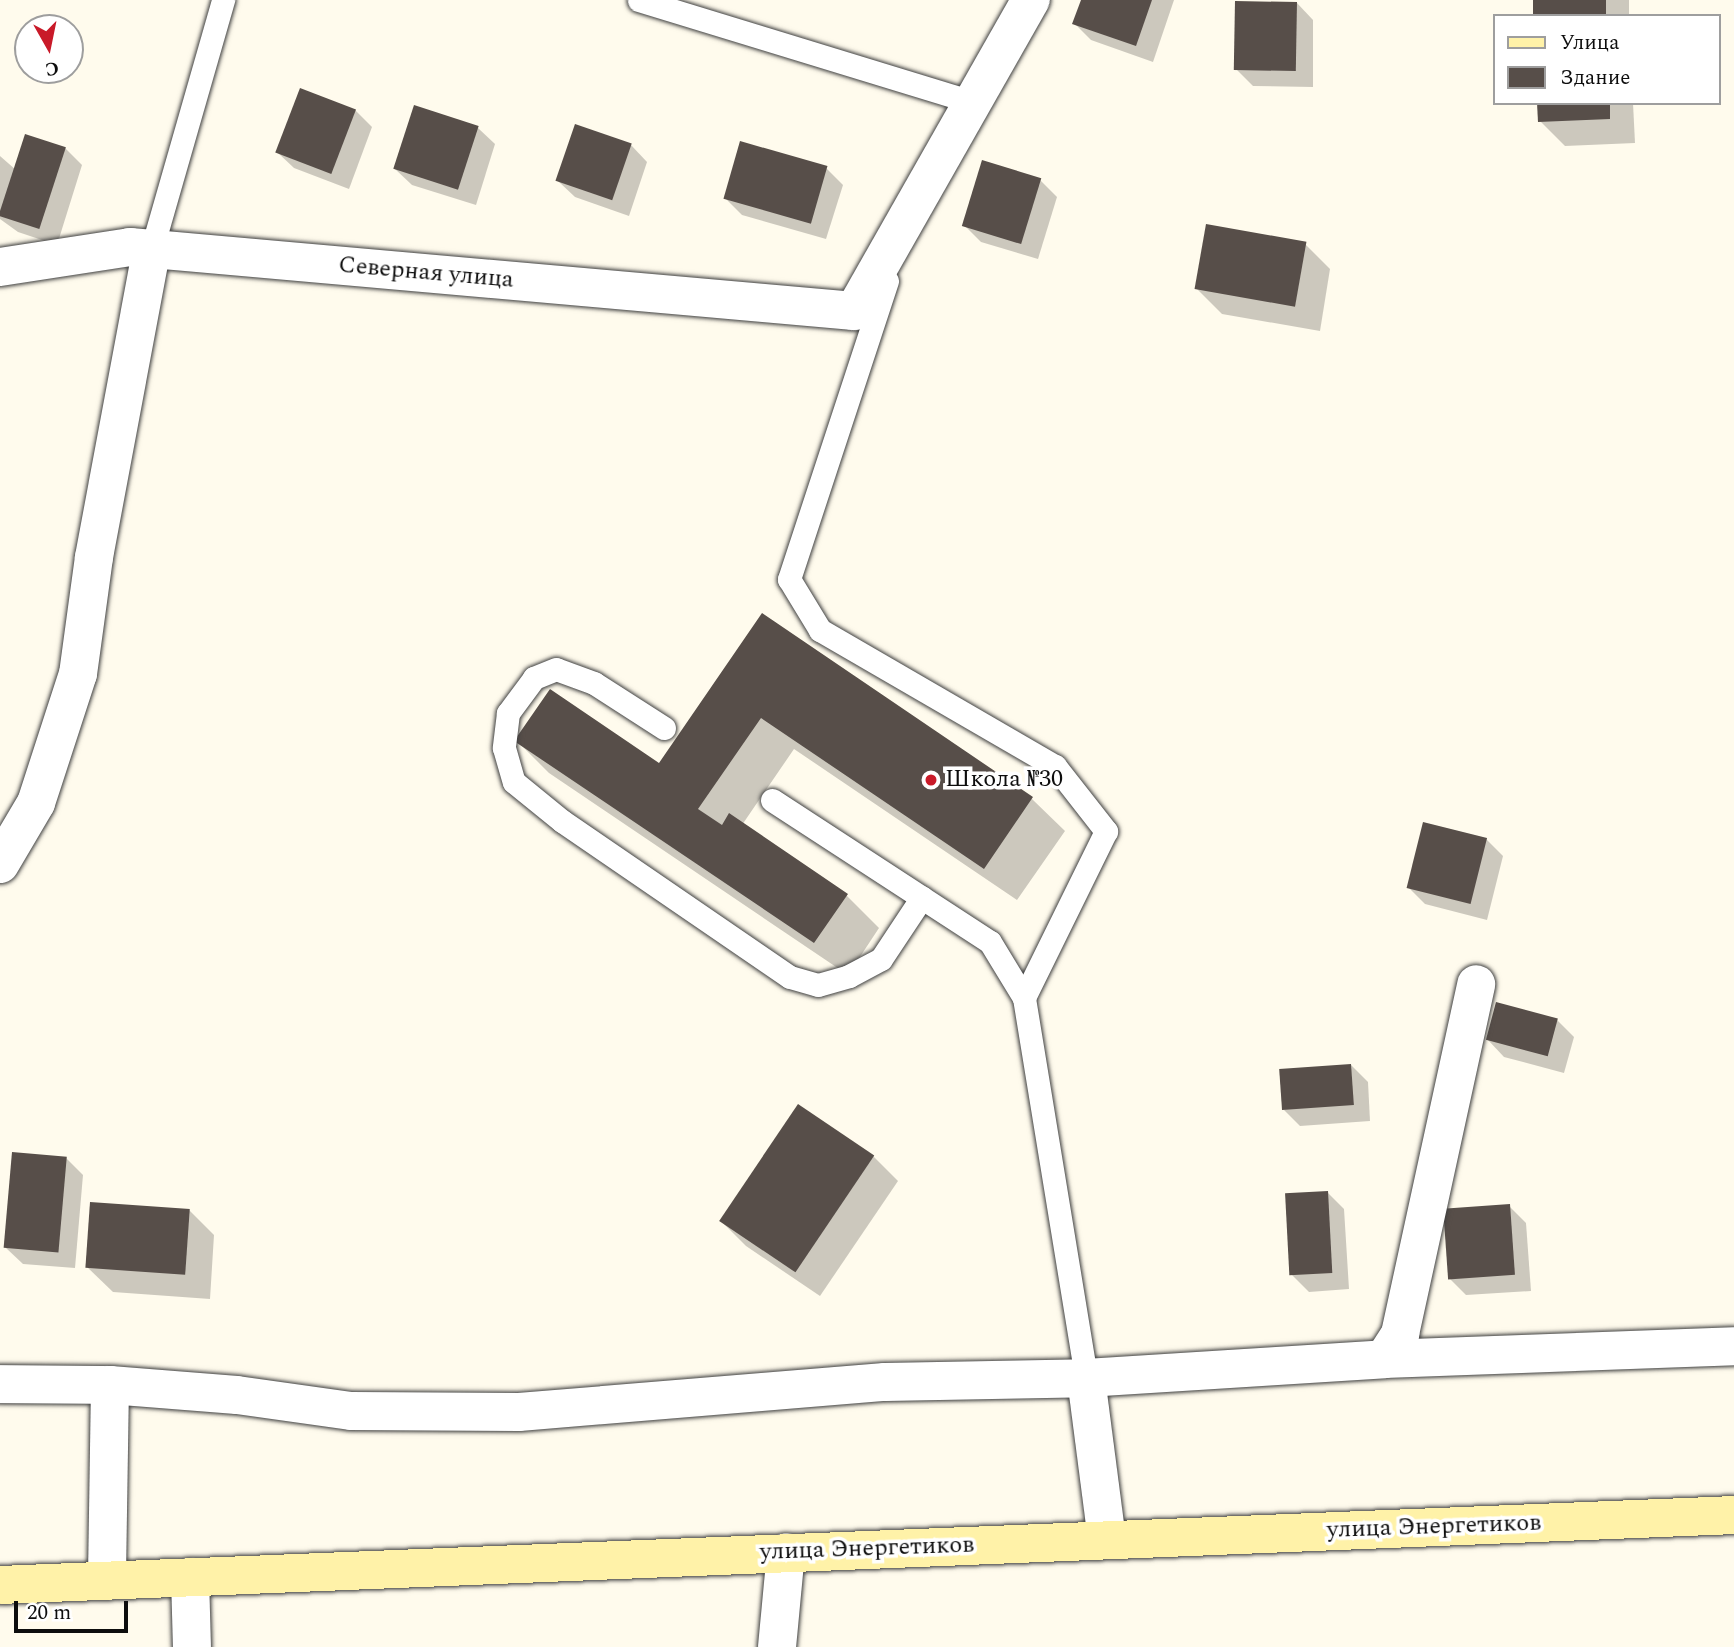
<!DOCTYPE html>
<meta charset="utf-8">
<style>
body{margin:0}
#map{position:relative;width:1734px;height:1647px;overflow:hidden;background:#fffbed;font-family:Spectral,serif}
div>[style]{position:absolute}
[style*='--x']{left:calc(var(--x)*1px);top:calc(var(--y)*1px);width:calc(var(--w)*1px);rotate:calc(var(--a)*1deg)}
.shadow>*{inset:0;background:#0003;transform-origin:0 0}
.building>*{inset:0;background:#574e49;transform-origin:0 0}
.roads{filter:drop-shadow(0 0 2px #404040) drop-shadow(0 0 2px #404040)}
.lane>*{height:23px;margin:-11.5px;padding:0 11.5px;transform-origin:11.5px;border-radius:11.5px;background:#fff}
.street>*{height:38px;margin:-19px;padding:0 19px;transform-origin:19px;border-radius:19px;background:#fff}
.secondary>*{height:38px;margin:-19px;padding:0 19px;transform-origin:19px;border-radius:19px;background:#fff2a8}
.dots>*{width:19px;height:19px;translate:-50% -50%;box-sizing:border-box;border:4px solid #fff;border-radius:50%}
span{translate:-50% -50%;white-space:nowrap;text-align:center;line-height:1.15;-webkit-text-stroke:7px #fff;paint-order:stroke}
.street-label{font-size:24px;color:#0d0d0d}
.poi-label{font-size:24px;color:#0d0d0d}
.left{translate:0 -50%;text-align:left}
.legend{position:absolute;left:1493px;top:14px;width:228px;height:91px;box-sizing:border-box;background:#fff;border:2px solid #9e9e9e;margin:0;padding:9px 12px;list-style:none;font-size:21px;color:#0d0d0d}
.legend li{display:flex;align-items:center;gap:14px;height:35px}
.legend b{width:35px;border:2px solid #9e9e9e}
.north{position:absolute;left:14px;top:14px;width:70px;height:70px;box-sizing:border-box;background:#fff;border:2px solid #9e9e9e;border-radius:50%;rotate:171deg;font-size:19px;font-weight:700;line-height:28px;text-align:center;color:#0d0d0d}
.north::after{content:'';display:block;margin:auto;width:24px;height:32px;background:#c91a29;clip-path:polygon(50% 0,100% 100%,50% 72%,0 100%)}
.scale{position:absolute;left:14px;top:1601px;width:114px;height:32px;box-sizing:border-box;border:4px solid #0d0d0d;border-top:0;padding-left:9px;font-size:21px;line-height:24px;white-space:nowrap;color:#0d0d0d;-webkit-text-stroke:5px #fff;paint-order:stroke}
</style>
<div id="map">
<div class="shadow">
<i style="clip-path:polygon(1083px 0,1174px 0,1153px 62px,1091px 40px,1074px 23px)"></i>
<i style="left:1535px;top:0;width:94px;height:16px"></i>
<i style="clip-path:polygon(1297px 3px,1313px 20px,1313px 87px,1253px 86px,1237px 70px)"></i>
<i style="clip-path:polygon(1539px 103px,1633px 103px,1635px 143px,1565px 146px,1540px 121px)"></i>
<i style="clip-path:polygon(355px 110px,372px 127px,349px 189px,294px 168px,277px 152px)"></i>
<i style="clip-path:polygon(478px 128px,495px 144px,476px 205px,412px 185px,395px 169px)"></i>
<i style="clip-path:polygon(631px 145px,647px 162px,629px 216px,575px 197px,558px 181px)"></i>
<i style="clip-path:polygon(65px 148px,82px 165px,57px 245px,18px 232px,0 219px,0 156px,16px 170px)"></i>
<i style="clip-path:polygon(826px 168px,843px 185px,826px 239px,742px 215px,725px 198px)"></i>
<i style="clip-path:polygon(1040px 180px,1057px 197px,1038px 259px,981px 242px,964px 225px)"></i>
<i style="clip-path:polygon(1305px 244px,1330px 269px,1320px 331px,1222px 314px,1197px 289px)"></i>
<i style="clip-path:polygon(763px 615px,1032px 799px,1065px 831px,1017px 900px,794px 749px,742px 825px,847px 896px,879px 928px,848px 975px,549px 773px,517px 741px,660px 766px)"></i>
<i style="clip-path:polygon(1486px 839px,1503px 856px,1487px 920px,1425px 904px,1409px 888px)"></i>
<i style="clip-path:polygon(1557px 1020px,1574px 1037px,1564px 1073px,1504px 1057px,1488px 1040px)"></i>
<i style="clip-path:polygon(1351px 1065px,1368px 1082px,1370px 1121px,1300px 1126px,1284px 1110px)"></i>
<i style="clip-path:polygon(873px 1156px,898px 1181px,820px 1296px,746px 1246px,721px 1221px)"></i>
<i style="clip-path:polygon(66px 1158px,83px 1175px,75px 1268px,23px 1264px,6px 1248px)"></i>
<i style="clip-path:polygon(1327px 1192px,1344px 1209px,1349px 1289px,1309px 1292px,1292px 1275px)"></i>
<i style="clip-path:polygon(1509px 1206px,1526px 1223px,1531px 1291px,1466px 1295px,1449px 1278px)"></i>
<i style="clip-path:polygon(189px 1210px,214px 1235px,210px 1299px,113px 1292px,87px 1267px)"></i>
</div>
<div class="building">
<i style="clip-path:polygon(1081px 0,1152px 0,1136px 46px,1072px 24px)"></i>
<i style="left:1533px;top:0;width:73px;height:16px"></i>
<i style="left:1235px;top:1px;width:62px;height:69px;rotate:1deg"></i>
<i style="left:300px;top:88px;width:60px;height:69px;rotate:21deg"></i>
<i style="clip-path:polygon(1537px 103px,1610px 103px,1610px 119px,1538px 122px)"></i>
<i style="left:414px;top:105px;width:68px;height:67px;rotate:18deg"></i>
<i style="left:575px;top:124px;width:60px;height:60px;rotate:19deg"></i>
<i style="left:25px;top:134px;width:43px;height:86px;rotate:18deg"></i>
<i style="left:740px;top:141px;width:91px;height:60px;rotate:16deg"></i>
<i style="left:982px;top:160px;width:62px;height:69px;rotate:17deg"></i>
<i style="left:1206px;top:224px;width:102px;height:66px;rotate:10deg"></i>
<i style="clip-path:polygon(762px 613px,1033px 797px,984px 869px,761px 718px,698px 809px,722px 825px,729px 813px,848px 894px,814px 943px,514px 741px,550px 689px,659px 763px)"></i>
<i style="left:1423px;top:822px;width:66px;height:68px;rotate:14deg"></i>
<i style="left:1496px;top:1002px;width:64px;height:39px;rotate:15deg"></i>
<i style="left:1351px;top:1064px;width:41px;height:72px;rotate:86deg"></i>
<i style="left:798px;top:1104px;width:92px;height:141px;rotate:34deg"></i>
<i style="left:12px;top:1152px;width:55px;height:96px;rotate:5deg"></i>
<i style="left:1328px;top:1191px;width:82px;height:43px;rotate:87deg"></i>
<i style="left:90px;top:1202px;width:100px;height:66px;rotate:4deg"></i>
<i style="left:1510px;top:1204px;width:71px;height:67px;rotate:86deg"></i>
</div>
<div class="roads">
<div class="lane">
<i style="--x:639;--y:0;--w:349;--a:17"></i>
<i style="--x:152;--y:248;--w:258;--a:-74"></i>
<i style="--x:887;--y:281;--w:314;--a:108.2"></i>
<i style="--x:789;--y:579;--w:60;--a:58.7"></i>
<i style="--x:820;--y:630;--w:272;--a:30.1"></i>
<i style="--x:1055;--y:766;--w:83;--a:51.9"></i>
<i style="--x:1106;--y:831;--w:186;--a:116.2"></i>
<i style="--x:1024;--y:998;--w:385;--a:80.7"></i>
<i style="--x:664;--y:728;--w:83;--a:-147.3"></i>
<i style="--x:594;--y:683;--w:40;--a:-159.8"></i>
<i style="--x:556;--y:669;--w:24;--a:158"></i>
<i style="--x:534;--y:678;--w:44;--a:126.6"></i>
<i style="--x:508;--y:713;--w:35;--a:97"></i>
<i style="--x:504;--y:748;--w:35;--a:74"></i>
<i style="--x:514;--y:782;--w:62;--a:39.1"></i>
<i style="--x:562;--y:821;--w:276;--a:34.4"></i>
<i style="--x:790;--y:977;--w:29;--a:16"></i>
<i style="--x:818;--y:985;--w:32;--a:-16"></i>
<i style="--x:849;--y:976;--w:36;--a:-28"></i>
<i style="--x:881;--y:959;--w:74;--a:-56.5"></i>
<i style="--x:772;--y:800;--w:260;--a:33.1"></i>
<i style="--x:990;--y:942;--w:66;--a:58.7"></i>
</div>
<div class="street">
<i style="--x:0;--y:267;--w:132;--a:-8.7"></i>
<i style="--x:130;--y:247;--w:727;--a:5.05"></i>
<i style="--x:854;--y:311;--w:358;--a:-60.4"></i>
<i style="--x:0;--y:864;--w:71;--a:-59.5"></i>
<i style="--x:36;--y:803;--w:136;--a:-72"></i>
<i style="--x:78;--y:674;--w:118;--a:-82.2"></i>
<i style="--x:94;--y:557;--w:314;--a:-79.4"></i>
<i style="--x:1384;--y:1359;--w:30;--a:-57"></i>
<i style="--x:1400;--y:1334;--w:358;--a:-77.7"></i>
<i style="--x:1086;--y:1378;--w:163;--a:82.6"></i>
<i style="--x:0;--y:1384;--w:110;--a:0.5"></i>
<i style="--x:110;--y:1385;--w:196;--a:90.9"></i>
<i style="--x:110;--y:1385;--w:127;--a:4.5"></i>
<i style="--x:237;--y:1395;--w:115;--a:8"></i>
<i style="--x:351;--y:1411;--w:168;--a:0.3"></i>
<i style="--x:519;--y:1412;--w:367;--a:-4.7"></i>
<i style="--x:885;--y:1382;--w:201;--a:-1.1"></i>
<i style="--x:1086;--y:1378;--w:299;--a:-3.6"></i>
<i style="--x:1384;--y:1359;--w:350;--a:-2.1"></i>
<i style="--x:190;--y:1577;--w:70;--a:88.4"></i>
<i style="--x:777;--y:1647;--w:95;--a:-84.6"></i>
</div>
<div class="secondary">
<i style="--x:0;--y:1585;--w:1735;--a:-2.31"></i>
</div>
</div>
<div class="dots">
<i style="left:931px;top:780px;background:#c91a29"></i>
</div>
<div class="street-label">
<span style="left:426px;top:273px;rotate:5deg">Северная улица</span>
<span style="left:1434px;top:1527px;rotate:-2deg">улица Энергетиков</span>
<span style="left:867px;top:1549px;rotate:-2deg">улица Энергетиков</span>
</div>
<div class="poi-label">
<span class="left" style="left:945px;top:780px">Школа №30</span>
</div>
<ul class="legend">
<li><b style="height:9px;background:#fff2a8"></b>Улица</li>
<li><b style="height:19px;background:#574e49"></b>Здание</li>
</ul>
<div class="north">С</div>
<div class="scale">20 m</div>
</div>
